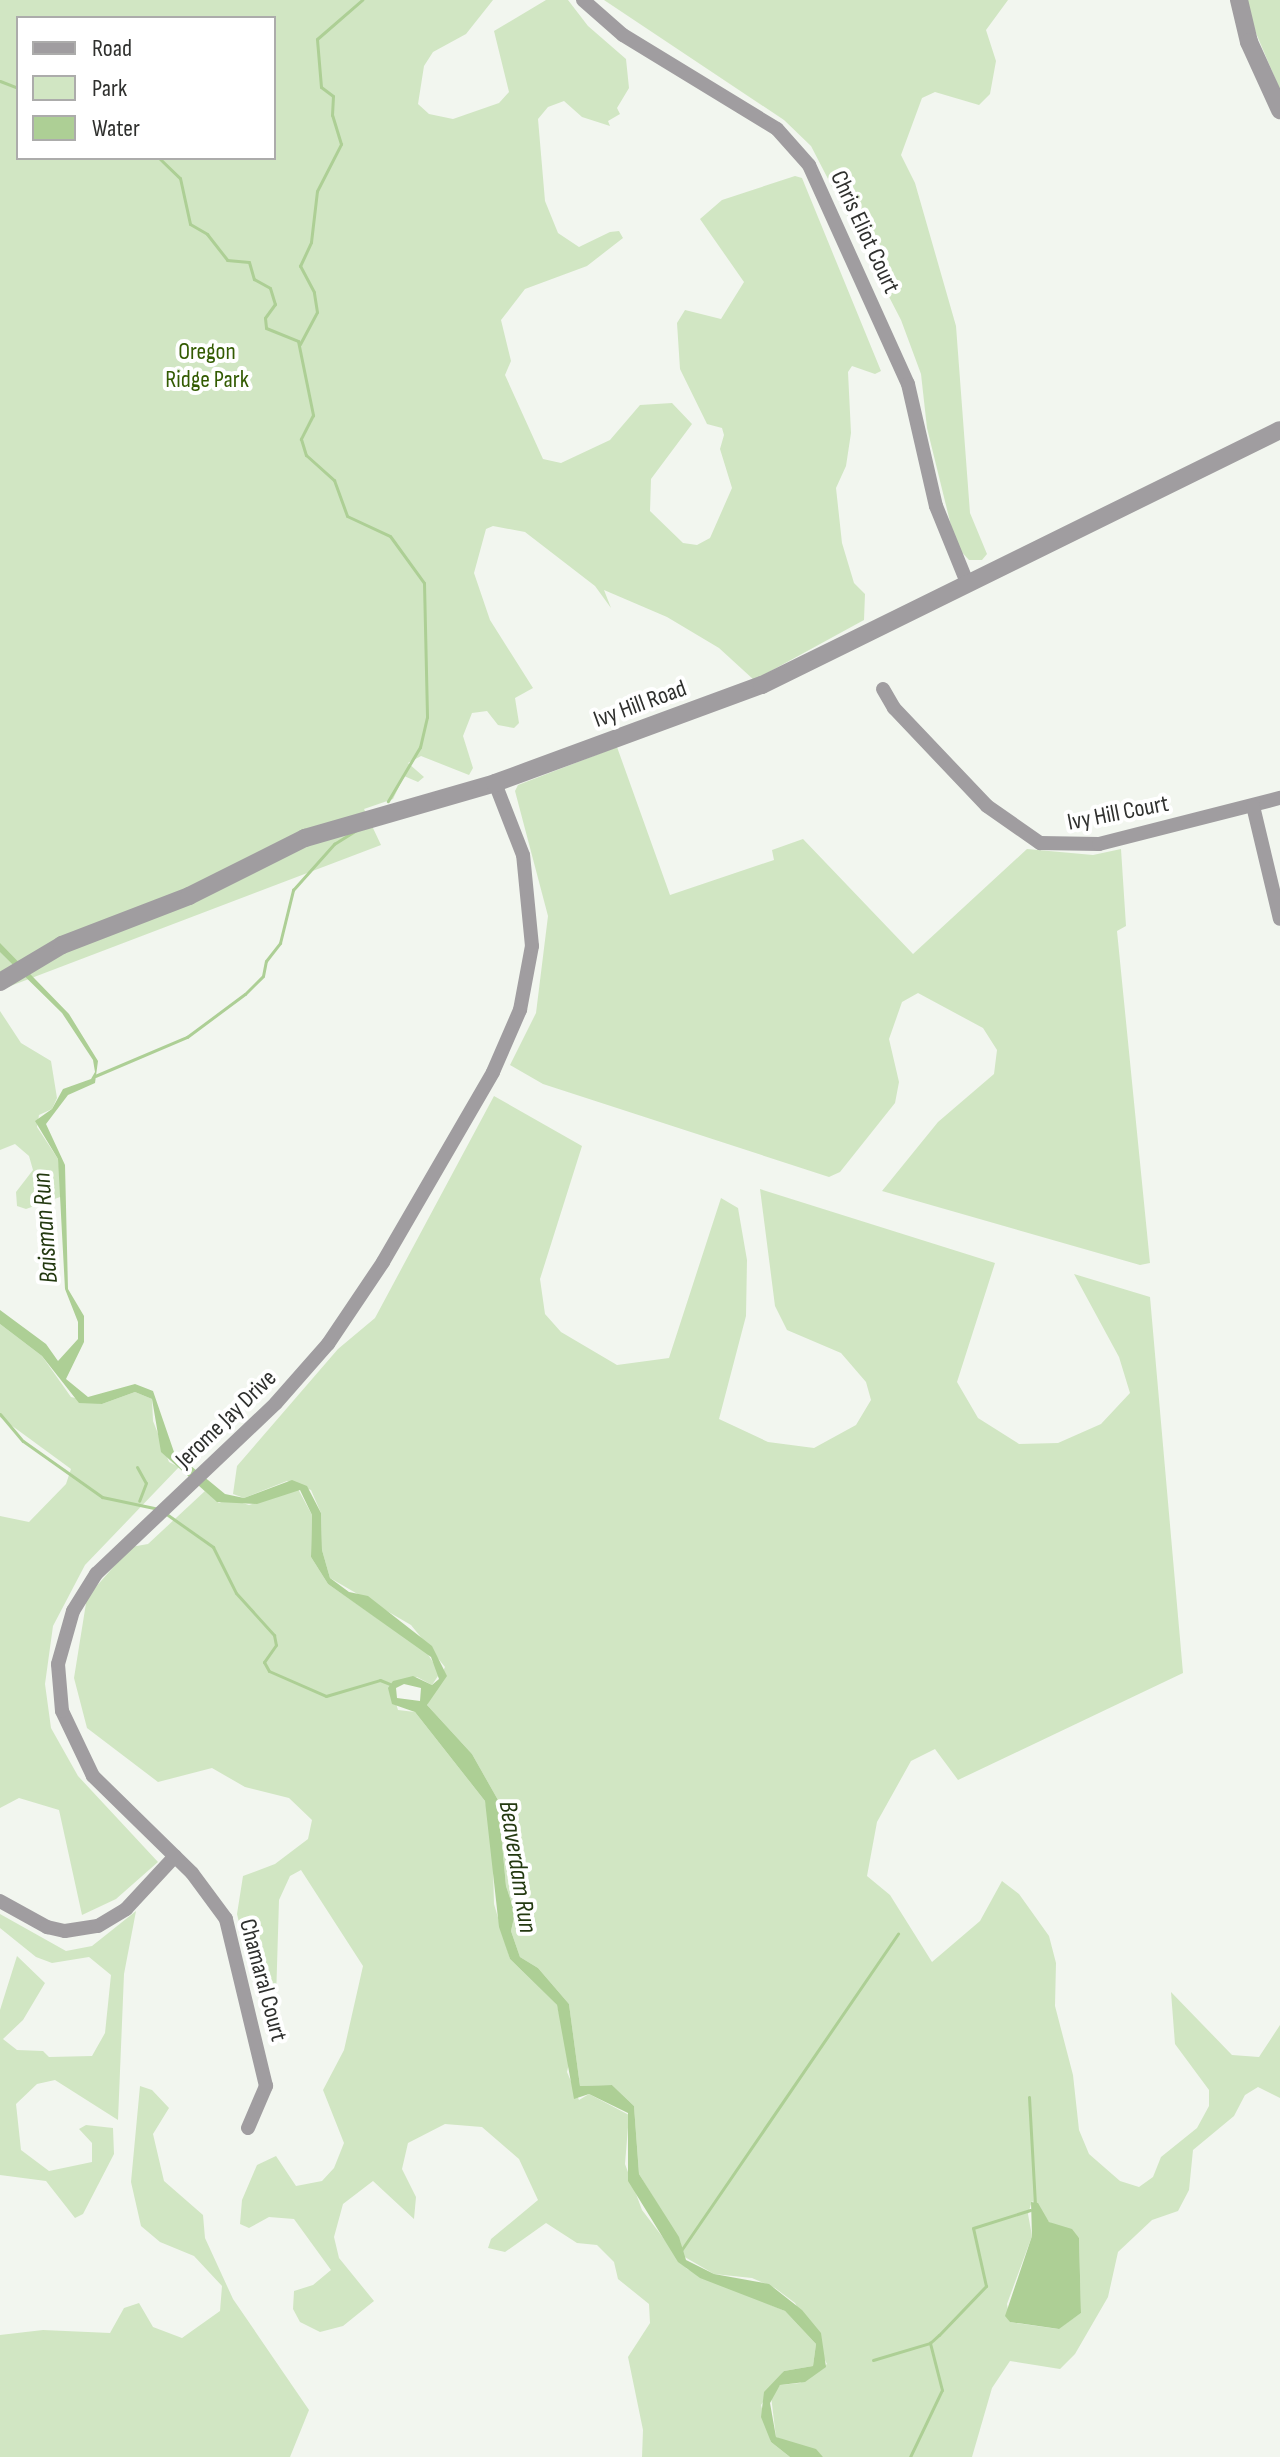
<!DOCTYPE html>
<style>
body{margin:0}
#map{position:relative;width:1280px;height:2457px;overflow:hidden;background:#f2f6ef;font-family:"Sofia Sans Condensed",sans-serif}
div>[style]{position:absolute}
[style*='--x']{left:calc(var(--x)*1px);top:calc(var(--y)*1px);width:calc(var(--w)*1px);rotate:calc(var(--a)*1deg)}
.green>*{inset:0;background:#d1e6c3}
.water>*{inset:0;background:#adcf95}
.stream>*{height:3px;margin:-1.5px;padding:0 1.5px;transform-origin:1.5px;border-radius:1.5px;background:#adcf95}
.minor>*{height:14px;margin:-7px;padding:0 7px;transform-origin:7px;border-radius:7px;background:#a09da0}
.tertiary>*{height:18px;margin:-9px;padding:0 9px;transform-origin:9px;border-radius:9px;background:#a09da0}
span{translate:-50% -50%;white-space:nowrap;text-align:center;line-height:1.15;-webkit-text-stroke:8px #fff;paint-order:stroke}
.street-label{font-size:24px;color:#2f302e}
.park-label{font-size:24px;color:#335b02}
.water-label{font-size:26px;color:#233910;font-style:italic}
.legend{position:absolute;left:16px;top:16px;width:260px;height:144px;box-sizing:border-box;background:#fff;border:2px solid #acacab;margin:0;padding:10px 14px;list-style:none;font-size:24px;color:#2f302e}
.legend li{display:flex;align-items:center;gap:16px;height:40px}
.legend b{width:40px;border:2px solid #acacab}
</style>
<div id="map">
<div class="green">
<i style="clip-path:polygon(evenodd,0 0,493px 0,466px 34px,433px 52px,424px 66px,418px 104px,429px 114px,453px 119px,499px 103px,509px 92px,494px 31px,546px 0,568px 0,588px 26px,626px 59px,629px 88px,617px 108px,620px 114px,608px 121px,610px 126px,582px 117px,564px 101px,548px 107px,538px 119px,545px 201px,558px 233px,579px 247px,610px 232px,619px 231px,623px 238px,587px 266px,525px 289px,501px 320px,511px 361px,505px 375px,543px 459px,561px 463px,610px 440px,640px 405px,672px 403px,692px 424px,651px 479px,650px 511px,683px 543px,697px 545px,710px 538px,732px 488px,720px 449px,724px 435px,722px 428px,707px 424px,680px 369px,677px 323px,685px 310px,721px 319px,744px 282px,700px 219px,722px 200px,795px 176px,802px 178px,881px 371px,875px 374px,852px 366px,848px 372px,851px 433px,846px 466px,836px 488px,842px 543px,854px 583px,865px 594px,864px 620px,754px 680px,719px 648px,667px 617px,604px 590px,611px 608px,595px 586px,525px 532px,493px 526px,486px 529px,474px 573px,490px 620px,533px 688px,515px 698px,519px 723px,514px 728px,498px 725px,487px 711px,472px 713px,463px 736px,473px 768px,469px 775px,421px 756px,408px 763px,424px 777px,418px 782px,404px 776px,393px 799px,364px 809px,381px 845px,0 990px,0 0,18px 18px,274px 18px,274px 158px,18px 158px,18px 18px)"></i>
<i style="clip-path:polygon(604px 0,1008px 0,986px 30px,996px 61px,990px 94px,979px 105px,935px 92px,922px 98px,901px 155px,915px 183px,956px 326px,970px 513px,987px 554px,982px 560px,969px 560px,956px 546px,927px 428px,921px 374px,901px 320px,811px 146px,784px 120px)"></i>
<i style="clip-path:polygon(1247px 0,1280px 0,1280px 90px,1248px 14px)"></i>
<i style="clip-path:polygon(617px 747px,670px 895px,774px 860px,772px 850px,803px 839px,913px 954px,1027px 849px,1093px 855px,1121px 849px,1126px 926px,1117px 931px,1150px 1263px,1140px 1265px,882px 1191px,938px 1122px,994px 1074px,997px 1050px,983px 1028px,918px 993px,902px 1002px,889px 1039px,899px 1082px,895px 1103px,840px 1172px,829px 1177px,543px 1084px,510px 1065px,536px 1013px,548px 916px,515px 791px,518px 785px)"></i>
<i style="clip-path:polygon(0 1011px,21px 1043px,51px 1061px,57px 1098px,52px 1109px,39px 1115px,37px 1127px,58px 1159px,63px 1196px,26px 1209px,17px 1206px,16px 1192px,33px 1170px,29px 1156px,15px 1144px,0 1150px)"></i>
<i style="clip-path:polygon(evenodd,494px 1096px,582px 1146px,540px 1279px,545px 1314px,561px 1332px,617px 1365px,669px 1358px,721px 1198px,738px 1208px,747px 1260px,746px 1316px,719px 1419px,768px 1442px,814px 1448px,856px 1425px,871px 1400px,866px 1382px,841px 1353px,787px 1330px,775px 1306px,760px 1189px,995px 1263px,957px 1382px,978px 1418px,1019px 1444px,1058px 1443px,1101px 1424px,1130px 1393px,1119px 1357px,1074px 1274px,1150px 1297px,1183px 1673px,958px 1780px,935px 1749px,911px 1761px,877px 1822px,867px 1876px,890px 1895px,932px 1962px,980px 1921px,1002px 1881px,1019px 1894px,1049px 1936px,1056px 1963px,1055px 2006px,1073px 2075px,1079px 2130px,1089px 2154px,1120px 2181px,1139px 2187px,1153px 2177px,1161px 2157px,1197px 2128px,1209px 2106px,1209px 2090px,1175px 2044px,1171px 1992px,1232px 2055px,1259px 2057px,1280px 2025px,1280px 2098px,1258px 2087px,1245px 2095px,1234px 2116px,1193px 2150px,1189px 2190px,1178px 2211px,1152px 2220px,1118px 2252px,1108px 2297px,1075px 2354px,1060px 2369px,1010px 2361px,992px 2388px,972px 2457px,823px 2457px,776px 2437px,771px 2396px,780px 2385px,800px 2383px,827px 2364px,795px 2303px,775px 2288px,752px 2278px,714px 2274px,683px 2256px,680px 2241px,639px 2174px,634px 2106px,612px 2085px,580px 2086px,569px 2004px,538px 1968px,520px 1957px,511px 1931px,515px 1913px,506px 1886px,498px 1800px,472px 1754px,427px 1705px,445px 1667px,411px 1625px,330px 1578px,322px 1550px,321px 1513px,311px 1490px,287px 1481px,244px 1498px,233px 1494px,237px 1466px,338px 1349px,375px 1318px,494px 1096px,1032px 2201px,1049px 2222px,1079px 2238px,1081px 2313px,1058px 2329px,1010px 2322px,1007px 2304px,1032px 2236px,1028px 2214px,1032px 2201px)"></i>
<i style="clip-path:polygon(0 1324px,42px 1356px,71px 1397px,102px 1404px,135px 1392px,152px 1399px,153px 1421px,169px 1462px,179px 1467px,85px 1565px,53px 1626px,45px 1684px,51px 1728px,78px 1776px,158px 1862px,116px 1899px,82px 1915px,59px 1810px,19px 1798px,0 1808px,0 1516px,29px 1522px,66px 1484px,71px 1469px,0 1417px)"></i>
<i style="clip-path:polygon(298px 1489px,312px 1515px,311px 1557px,328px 1584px,427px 1653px,440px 1673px,432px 1685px,417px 1677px,390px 1684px,398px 1710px,415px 1712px,485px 1801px,492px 1832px,494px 1904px,510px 1959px,557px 2005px,570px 2059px,567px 2072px,579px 2100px,589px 2094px,629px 2115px,625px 2164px,642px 2210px,687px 2269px,785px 2311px,816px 2344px,813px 2366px,784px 2371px,761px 2405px,771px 2442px,790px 2457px,642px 2457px,643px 2430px,628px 2357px,650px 2323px,649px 2304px,618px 2279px,614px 2262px,597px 2245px,577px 2243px,546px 2223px,505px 2252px,488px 2248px,491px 2239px,538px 2200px,519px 2159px,482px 2127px,445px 2124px,408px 2143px,402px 2169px,416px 2197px,414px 2219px,373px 2181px,343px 2204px,334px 2237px,339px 2258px,374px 2301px,343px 2326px,320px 2332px,300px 2322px,293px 2309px,294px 2291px,313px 2285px,331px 2270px,294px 2219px,269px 2217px,249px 2228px,240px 2224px,242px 2200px,257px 2165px,276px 2156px,296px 2186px,322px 2181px,334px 2168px,344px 2143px,323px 2090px,344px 2050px,363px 1966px,301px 1870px,290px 1876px,279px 1900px,276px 1999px,254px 1986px,237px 1914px,243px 1876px,275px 1864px,308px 1839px,312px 1820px,289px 1798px,245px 1787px,212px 1768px,158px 1782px,87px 1728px,74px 1678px,87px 1597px,131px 1547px,148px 1544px,205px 1491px,219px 1503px,229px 1499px,249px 1505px)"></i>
<i style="clip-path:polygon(136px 1911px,124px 1974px,118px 2120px,55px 2080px,37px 2084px,16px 2104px,21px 2150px,49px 2171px,92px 2162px,92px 2143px,79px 2129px,86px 2125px,113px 2128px,114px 2154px,83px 2214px,75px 2218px,46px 2181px,0 2175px,0 2010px,17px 1956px,45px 1983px,23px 2020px,3px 2039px,17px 2050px,43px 2051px,49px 2057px,92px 2056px,105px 2033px,111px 1975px,89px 1957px,52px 1963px,36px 1957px,0 1928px,0 1914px,66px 1951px,92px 1946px)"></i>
<i style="clip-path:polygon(140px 2086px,152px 2090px,169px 2108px,153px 2134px,164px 2181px,203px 2215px,205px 2238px,233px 2299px,309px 2410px,290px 2457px,0 2457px,0 2335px,43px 2330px,110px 2333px,124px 2308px,139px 2303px,153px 2327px,182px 2338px,220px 2311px,222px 2286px,194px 2256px,160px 2242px,141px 2226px,131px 2182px)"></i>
</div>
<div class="water">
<i style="clip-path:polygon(evenodd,0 943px,69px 1014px,98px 1061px,95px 1083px,68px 1095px,46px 1124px,65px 1165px,68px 1289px,84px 1316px,84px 1342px,66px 1379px,88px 1397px,135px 1384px,153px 1391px,174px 1452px,225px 1494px,244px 1498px,292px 1480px,307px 1486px,321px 1513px,322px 1550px,330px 1578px,349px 1592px,368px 1596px,432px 1646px,447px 1676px,427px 1705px,472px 1754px,498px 1800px,506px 1886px,515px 1913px,511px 1931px,520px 1957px,538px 1968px,569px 2004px,580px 2086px,612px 2085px,634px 2106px,639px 2174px,679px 2237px,686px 2260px,714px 2274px,769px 2284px,802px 2310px,821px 2333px,826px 2367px,805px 2382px,780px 2385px,770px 2403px,776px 2437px,816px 2449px,823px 2457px,790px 2457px,771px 2442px,761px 2417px,764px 2392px,784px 2371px,813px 2366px,816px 2344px,785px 2311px,700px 2278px,678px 2262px,628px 2181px,628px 2113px,589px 2094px,574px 2099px,557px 2005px,510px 1959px,499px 1927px,485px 1801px,415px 1712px,392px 1704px,388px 1688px,393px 1681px,413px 1676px,432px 1685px,439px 1679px,431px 1657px,328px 1584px,311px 1557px,312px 1515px,300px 1490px,257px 1504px,217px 1502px,161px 1452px,152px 1399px,135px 1392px,102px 1404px,79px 1403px,42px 1356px,0 1324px,0 1310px,46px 1344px,58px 1361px,78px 1339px,78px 1322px,65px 1289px,58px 1159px,35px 1121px,52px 1109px,63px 1089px,91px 1079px,95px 1072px,93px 1060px,62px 1013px,0 952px,0 943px,404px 1684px,421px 1688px,420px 1701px,397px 1698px,396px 1688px,404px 1684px)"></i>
<i style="clip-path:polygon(1031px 2202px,1038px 2203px,1049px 2222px,1072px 2229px,1079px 2238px,1081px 2313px,1059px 2329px,1010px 2322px,1005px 2316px,1032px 2236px)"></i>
</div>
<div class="stream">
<i style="--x:0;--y:81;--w:19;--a:21"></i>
<i style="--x:159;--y:158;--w:29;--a:44"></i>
<i style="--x:180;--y:178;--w:47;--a:77.7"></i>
<i style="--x:190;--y:224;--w:20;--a:30"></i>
<i style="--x:207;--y:234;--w:33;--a:52"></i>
<i style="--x:227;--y:260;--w:22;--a:5"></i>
<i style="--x:249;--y:262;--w:18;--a:74"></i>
<i style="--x:254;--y:279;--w:18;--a:29"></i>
<i style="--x:270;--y:288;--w:17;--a:73"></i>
<i style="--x:275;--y:304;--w:17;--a:126"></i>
<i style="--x:265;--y:318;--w:10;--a:84"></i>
<i style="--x:266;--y:328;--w:35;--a:22"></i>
<i style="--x:298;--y:341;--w:76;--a:78.5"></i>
<i style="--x:313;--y:415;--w:27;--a:117"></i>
<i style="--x:301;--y:439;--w:17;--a:73"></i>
<i style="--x:306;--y:455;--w:38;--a:42"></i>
<i style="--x:334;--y:480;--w:38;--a:70"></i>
<i style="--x:347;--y:516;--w:47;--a:24.9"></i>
<i style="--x:390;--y:536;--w:58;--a:54.1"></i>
<i style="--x:424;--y:583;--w:134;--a:88.7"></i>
<i style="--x:427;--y:717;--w:31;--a:103"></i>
<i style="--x:420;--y:747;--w:63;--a:120.7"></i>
<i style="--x:300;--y:344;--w:36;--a:-62"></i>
<i style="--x:317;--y:312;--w:20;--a:-99"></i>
<i style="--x:314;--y:292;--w:30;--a:-118"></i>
<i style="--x:300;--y:266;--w:26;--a:-65"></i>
<i style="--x:311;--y:242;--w:51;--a:-83.3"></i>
<i style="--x:317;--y:191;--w:53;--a:-62.9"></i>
<i style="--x:341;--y:144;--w:30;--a:-107"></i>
<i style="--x:332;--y:115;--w:19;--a:-87"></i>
<i style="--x:333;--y:96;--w:15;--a:-143"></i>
<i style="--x:321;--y:87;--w:48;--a:-94.8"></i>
<i style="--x:317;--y:39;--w:60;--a:-40.9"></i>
<i style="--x:95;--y:1076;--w:100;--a:-23"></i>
<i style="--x:187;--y:1037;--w:72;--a:-36.6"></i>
<i style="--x:245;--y:994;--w:25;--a:-45"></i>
<i style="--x:263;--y:976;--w:15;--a:-79"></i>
<i style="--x:266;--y:961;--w:23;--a:-52"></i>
<i style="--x:280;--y:943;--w:55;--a:-76.2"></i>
<i style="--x:293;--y:890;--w:62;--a:-48.3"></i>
<i style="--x:334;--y:844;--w:25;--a:-32"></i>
<i style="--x:0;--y:1414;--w:35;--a:50"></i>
<i style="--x:23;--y:1441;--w:97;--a:35.3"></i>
<i style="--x:102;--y:1497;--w:58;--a:11.9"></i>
<i style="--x:137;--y:1467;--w:18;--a:61"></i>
<i style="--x:146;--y:1483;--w:19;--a:111"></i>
<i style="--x:165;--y:1513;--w:59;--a:35.3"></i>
<i style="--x:213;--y:1547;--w:51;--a:63.4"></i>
<i style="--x:236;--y:1593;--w:57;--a:47.9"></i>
<i style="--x:274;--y:1635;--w:10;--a:79"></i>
<i style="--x:276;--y:1645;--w:21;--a:125"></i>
<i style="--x:264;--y:1662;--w:10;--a:61"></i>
<i style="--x:269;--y:1671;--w:62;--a:23.7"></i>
<i style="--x:326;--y:1696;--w:56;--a:-16.5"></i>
<i style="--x:380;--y:1680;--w:11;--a:22"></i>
<i style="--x:1029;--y:2097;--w:108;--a:86.8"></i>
<i style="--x:680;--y:2252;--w:386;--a:-55.6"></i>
<i style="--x:873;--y:2360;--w:59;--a:-16.6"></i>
<i style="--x:930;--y:2343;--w:12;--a:-42"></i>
<i style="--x:939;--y:2335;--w:68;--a:-46.2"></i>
<i style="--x:986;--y:2286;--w:59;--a:-102.6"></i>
<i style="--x:973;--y:2228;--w:60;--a:-17.5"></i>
<i style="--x:910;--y:2457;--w:74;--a:-64.5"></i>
<i style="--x:942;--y:2390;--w:49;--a:-104.3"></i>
</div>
<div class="minor">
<i style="--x:583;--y:0;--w:53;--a:41.2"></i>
<i style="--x:623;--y:35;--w:180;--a:31.4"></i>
<i style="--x:777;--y:129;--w:48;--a:48.4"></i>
<i style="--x:809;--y:165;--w:240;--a:65.7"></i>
<i style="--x:908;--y:384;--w:125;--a:77.1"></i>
<i style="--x:936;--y:506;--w:85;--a:67.9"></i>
<i style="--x:883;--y:689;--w:22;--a:60"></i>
<i style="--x:894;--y:708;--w:135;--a:46.5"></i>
<i style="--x:987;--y:806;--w:65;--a:34.9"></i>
<i style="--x:1040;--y:843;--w:59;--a:1"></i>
<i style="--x:1099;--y:844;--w:187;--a:-14.3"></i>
<i style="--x:1253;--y:806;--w:116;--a:76.6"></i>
<i style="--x:0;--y:1901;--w:54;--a:29"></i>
<i style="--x:47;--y:1927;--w:18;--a:13"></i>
<i style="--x:65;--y:1931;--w:33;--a:-9"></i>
<i style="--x:98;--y:1926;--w:33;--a:-31"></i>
<i style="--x:126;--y:1909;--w:72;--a:-47.2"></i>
<i style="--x:248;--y:2128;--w:46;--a:-66.8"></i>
<i style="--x:266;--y:2086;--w:172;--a:-103.5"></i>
<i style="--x:226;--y:1919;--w:57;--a:-126.5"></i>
<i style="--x:192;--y:1873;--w:139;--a:-135.6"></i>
<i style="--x:93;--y:1776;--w:72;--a:-115.5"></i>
<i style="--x:62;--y:1711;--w:47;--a:-94.9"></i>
<i style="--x:58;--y:1664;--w:55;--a:-74.2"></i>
<i style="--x:73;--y:1611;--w:44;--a:-58.1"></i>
<i style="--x:96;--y:1574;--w:248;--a:-43.5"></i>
<i style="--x:276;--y:1403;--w:79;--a:-48.6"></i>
<i style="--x:328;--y:1344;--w:99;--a:-56.1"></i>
<i style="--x:383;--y:1262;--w:220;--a:-59.9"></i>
<i style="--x:493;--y:1072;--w:68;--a:-66.5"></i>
<i style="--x:520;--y:1010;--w:65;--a:-79.4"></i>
<i style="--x:532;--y:946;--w:91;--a:-95.6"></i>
<i style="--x:523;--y:855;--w:77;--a:-111.3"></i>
</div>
<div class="tertiary">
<i style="--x:1239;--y:0;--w:43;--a:76.6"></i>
<i style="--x:1249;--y:42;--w:75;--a:65.5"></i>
<i style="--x:0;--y:982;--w:72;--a:-30.8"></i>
<i style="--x:62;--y:945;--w:136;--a:-21.1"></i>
<i style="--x:189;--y:896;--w:130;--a:-26.6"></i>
<i style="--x:305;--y:838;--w:198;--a:-16.1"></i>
<i style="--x:495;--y:783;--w:284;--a:-20.2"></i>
<i style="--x:762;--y:685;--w:577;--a:-26.21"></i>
</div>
<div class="street-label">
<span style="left:865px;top:232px;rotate:65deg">Chris Eliot Court</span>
<span style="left:640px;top:704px;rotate:-20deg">Ivy Hill Road</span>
<span style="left:1118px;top:813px;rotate:-11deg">Ivy Hill Court</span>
<span style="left:226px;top:1419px;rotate:-44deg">Jerome Jay Drive</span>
<span style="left:263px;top:1980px;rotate:75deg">Chamaral Court</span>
</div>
<div class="park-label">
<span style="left:207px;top:366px">Oregon<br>Ridge Park</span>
</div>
<div class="water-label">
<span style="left:46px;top:1228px;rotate:-94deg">Baisman Run</span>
<span style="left:517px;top:1867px;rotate:81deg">Beaverdam Run</span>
</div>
<ul class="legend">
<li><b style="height:10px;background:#a09da0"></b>Road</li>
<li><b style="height:22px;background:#d1e6c3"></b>Park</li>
<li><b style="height:22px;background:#adcf95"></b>Water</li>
</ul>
</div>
